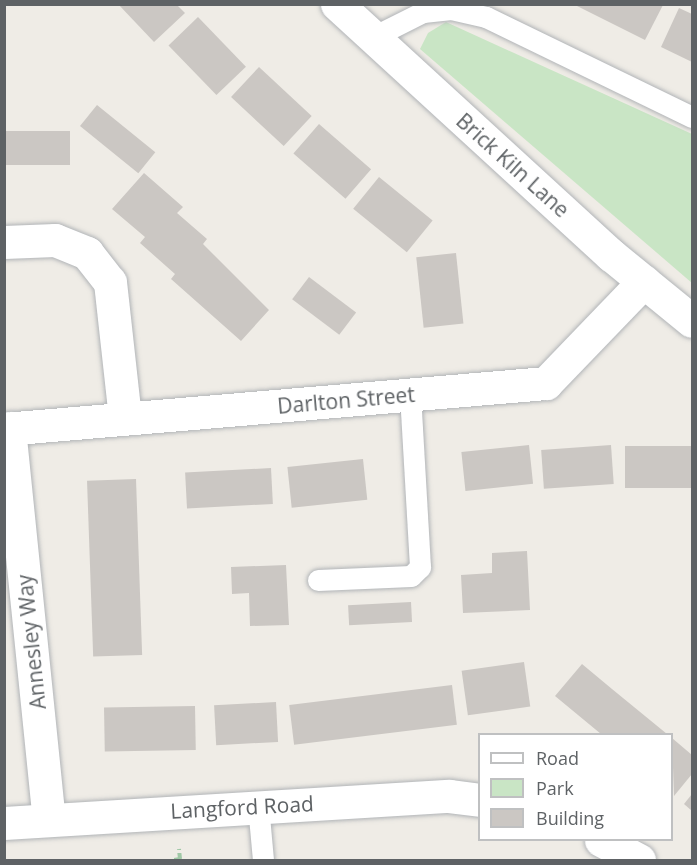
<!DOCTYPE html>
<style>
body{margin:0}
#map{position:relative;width:697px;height:865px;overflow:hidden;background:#efece6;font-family:"Open Sans",sans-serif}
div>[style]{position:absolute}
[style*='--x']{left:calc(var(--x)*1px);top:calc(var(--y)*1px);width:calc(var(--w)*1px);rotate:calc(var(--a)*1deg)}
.green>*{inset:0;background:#c9e5c5}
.building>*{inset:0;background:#cbc7c3;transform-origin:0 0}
.path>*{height:4px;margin-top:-2px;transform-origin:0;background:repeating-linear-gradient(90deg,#a0c8a6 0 6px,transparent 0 9px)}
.roads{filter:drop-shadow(0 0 2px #b1b4b7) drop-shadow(0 0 2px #b1b4b7)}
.service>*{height:21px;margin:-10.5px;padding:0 10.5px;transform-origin:10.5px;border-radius:10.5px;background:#fff}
.minor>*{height:33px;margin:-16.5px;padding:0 16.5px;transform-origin:16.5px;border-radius:16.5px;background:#fff}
.tertiary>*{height:33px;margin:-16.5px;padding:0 16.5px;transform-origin:16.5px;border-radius:16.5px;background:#fff}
span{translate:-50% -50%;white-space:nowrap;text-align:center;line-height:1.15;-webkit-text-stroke:6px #fff;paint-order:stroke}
.street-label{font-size:21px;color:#5e6265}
.frame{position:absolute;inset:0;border:6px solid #5e6265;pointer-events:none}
.legend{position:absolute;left:478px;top:733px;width:195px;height:108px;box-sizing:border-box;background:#fff;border:2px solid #bfc0c1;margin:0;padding:8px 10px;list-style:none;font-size:18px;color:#5e6265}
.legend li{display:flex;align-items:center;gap:12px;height:30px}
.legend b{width:30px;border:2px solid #bfc0c1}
</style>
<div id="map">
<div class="green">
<i style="clip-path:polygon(446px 22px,692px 134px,692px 283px,420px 49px,428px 33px)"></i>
</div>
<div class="building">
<i style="clip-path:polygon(118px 4px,176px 4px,185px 13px,154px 42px)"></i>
<i style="clip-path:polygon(575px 5px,663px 5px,645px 40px)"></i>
<i style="clip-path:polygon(679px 8px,692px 14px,692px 62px,661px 47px)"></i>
<i style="left:198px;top:17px;width:69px;height:41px;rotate:46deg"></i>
<i style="left:259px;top:67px;width:72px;height:41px;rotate:43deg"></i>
<i style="left:97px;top:105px;width:75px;height:27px;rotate:39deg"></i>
<i style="left:319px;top:124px;width:69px;height:39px;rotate:41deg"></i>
<i style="left:70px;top:131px;width:34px;height:66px;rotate:90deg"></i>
<i style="clip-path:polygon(144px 173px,183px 207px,177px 213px,207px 239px,203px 244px,269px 310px,241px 341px,171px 279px,175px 274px,140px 243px,145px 237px,112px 209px)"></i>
<i style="left:379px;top:177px;width:69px;height:41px;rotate:39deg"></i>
<i style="left:456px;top:253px;width:71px;height:40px;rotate:84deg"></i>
<i style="left:309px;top:277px;width:59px;height:28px;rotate:37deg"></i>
<i style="left:529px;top:445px;width:39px;height:68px;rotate:84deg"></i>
<i style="left:611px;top:445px;width:39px;height:70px;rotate:86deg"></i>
<i style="left:692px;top:446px;width:42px;height:67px;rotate:90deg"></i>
<i style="left:363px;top:459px;width:41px;height:76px;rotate:84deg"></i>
<i style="left:271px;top:468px;width:36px;height:86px;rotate:87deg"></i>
<i style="left:136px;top:479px;width:176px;height:49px;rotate:88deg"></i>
<i style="clip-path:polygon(527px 551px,530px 610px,463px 613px,461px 575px,492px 573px,492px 553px)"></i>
<i style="clip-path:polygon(286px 565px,289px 625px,250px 626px,249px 593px,232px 594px,231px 567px)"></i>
<i style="left:411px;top:602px;width:20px;height:63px;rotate:87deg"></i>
<i style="left:524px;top:662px;width:45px;height:63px;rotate:82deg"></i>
<i style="clip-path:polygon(582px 664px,612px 689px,667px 734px,601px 734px,555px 696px)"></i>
<i style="left:452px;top:685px;width:40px;height:164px;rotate:83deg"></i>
<i style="left:276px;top:702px;width:40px;height:62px;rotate:87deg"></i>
<i style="left:195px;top:706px;width:44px;height:91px;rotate:89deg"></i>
<i style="clip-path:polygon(672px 738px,692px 755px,692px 774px,674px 796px)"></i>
<i style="clip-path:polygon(692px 794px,692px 811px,684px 804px)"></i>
</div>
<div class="path">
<i style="--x:174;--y:860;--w:6;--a:-9"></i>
<i style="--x:180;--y:859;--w:10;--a:-96"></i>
</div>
<div class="roads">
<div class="service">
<i style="--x:373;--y:37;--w:56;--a:-26.6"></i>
<i style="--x:423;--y:12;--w:28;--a:-6"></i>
<i style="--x:451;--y:9;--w:36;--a:13"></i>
<i style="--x:486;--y:17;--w:229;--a:25.9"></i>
<i style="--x:318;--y:580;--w:93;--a:-2.5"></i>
<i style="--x:411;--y:576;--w:13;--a:-45"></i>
<i style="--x:420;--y:567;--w:172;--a:-93.3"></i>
<i style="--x:258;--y:805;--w:55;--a:84.8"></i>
</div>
<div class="minor">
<i style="--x:4;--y:242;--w:51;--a:-2.2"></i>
<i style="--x:55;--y:240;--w:35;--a:22"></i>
<i style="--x:87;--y:253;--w:37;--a:52"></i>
<i style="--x:110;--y:282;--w:137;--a:83.7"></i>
<i style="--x:9;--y:428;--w:393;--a:84.2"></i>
<i style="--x:4;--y:429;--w:544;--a:-4.85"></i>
<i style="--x:546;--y:383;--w:141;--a:-46.1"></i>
<i style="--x:4;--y:823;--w:446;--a:-3.5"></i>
<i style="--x:449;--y:796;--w:31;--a:7"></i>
<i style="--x:601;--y:840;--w:43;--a:27.8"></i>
</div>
<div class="tertiary">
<i style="--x:337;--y:4;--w:372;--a:42.5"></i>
<i style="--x:611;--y:255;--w:104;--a:39.2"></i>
</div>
</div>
<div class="street-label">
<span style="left:513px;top:165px;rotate:42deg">Brick Kiln Lane</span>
<span style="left:346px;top:400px;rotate:-5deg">Darlton Street</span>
<span style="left:31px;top:642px;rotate:-96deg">Annesley Way</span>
<span style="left:242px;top:807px;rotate:-3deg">Langford Road</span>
</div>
<div class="frame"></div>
<ul class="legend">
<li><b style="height:8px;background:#fff"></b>Road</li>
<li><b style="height:16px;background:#c9e5c5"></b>Park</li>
<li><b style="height:16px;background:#cbc7c3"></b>Building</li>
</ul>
</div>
